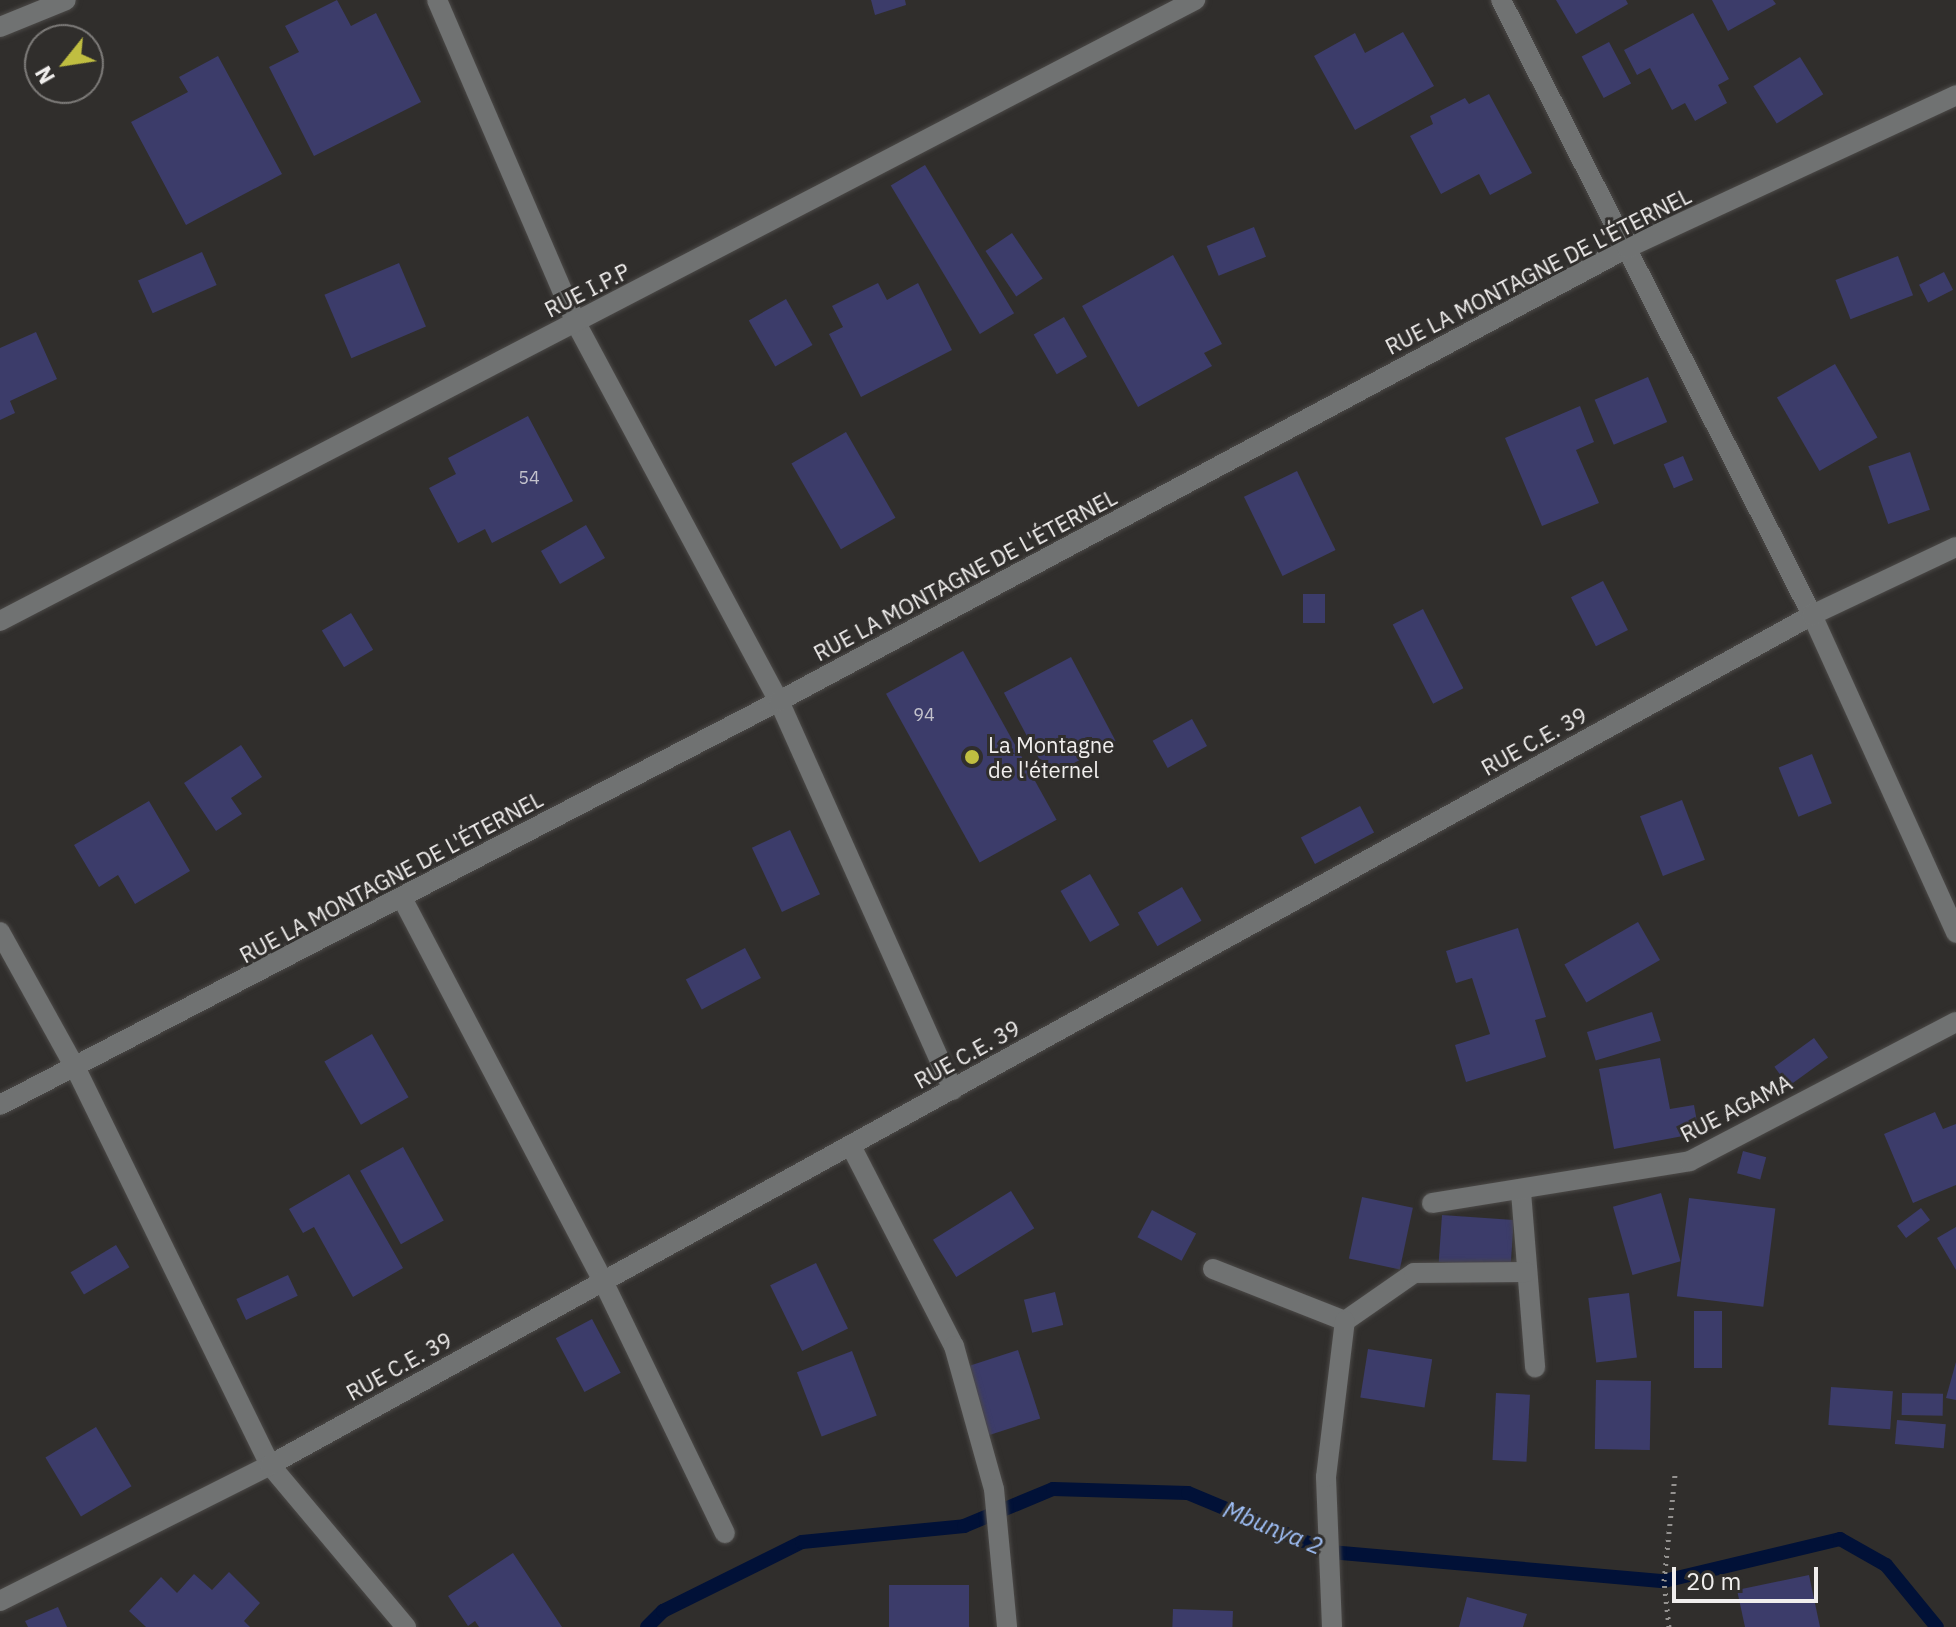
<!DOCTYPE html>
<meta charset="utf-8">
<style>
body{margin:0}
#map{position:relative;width:1956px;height:1627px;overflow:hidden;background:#302e2c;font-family:"IBM Plex Sans",sans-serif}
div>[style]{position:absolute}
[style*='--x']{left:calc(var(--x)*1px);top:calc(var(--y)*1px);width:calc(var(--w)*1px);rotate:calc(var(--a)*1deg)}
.stream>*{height:14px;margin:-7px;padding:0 7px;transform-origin:7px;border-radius:7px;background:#011137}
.building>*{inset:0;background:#3c3c6a;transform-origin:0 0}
.path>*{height:5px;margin-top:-2.5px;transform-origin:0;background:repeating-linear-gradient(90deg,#949290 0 2px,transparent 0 8px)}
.roads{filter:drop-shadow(0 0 2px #4b4947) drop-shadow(0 0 2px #4b4947)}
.service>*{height:20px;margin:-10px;padding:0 10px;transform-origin:10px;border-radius:10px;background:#707272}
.minor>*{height:20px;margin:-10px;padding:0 10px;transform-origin:10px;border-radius:10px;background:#707272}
.dots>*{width:22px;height:22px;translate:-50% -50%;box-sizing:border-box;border:4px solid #302e2c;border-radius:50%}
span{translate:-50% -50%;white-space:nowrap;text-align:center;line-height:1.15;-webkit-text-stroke:6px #302e2c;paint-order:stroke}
.number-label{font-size:18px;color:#c3c2cc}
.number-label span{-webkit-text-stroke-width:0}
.street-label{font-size:22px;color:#f0eeed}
.poi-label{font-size:22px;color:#f0eeed}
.left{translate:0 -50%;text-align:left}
.water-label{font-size:24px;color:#9fbff6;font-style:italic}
.north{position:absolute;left:24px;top:24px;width:80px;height:80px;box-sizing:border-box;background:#302e2c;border:2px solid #7d7b79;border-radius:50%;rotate:240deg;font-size:22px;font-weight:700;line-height:32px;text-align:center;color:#f0eeed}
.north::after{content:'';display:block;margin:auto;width:28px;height:36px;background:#c0be41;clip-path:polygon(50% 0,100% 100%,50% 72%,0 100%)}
.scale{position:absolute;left:1672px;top:1567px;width:146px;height:36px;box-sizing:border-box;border:4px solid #f0eeed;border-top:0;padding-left:10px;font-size:24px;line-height:28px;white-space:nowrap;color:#f0eeed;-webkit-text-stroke:6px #302e2c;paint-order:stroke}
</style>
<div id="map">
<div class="stream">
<i style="--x:647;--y:1627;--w:23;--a:-45"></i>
<i style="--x:663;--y:1611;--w:155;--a:-26.4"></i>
<i style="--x:802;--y:1542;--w:163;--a:-5.6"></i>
<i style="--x:964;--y:1526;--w:96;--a:-22.6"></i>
<i style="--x:1053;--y:1489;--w:135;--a:1.7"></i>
<i style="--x:1188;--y:1493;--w:154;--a:22.6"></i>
<i style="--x:1330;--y:1552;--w:335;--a:5"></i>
<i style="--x:1664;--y:1581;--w:181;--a:-13.4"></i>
<i style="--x:1840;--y:1539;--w:53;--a:29.5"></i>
<i style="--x:1886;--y:1565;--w:80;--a:50.6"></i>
</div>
<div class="building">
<i style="clip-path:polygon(337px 0,351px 26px,376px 13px,421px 102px,314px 156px,269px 67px,299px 52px,285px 26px)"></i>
<i style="clip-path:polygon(871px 0,905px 0,906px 5px,875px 15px)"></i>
<i style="clip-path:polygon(1556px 0,1626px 0,1628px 4px,1576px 34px)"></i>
<i style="clip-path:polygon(1712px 0,1773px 0,1776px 4px,1728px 31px)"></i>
<i style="clip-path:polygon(1693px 13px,1729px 79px,1718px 85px,1727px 103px,1695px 121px,1685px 103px,1672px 110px,1650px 68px,1637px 75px,1624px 50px)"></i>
<i style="clip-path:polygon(1403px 32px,1434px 86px,1355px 130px,1314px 56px,1355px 33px,1365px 53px)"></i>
<i style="left:1609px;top:42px;width:47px;height:31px;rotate:62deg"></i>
<i style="clip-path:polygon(218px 56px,282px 174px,186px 225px,131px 122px,188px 92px,179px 77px)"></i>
<i style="left:1800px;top:57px;width:44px;height:55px;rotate:58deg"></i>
<i style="clip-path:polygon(1489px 94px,1532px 173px,1490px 195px,1479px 174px,1441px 194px,1410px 136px,1433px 124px,1430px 116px,1465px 98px,1469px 104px)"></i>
<i style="left:925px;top:165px;width:173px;height:40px;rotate:59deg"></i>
<i style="left:1254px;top:227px;width:32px;height:51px;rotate:68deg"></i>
<i style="left:1012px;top:233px;width:55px;height:32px;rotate:56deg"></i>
<i style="left:202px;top:252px;width:36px;height:70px;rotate:66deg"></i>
<i style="clip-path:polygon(1173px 255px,1222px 344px,1204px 353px,1212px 366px,1138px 407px,1082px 306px)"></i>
<i style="left:1898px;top:256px;width:42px;height:67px;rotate:69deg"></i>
<i style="left:399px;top:263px;width:69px;height:81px;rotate:67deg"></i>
<i style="left:1944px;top:272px;width:20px;height:28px;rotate:63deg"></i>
<i style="clip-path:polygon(878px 283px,887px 300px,918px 283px,952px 350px,861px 397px,829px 334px,843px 327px,832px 306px)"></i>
<i style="left:786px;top:299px;width:53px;height:43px;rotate:60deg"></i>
<i style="left:1064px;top:317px;width:46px;height:35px;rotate:60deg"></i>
<i style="clip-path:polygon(36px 332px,57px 379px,10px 401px,15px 413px,0 420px,0 348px)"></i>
<i style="left:1835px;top:364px;width:85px;height:67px;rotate:60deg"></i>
<i style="left:1648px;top:377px;width:49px;height:58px;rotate:67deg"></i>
<i style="clip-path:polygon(1580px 406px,1594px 442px,1576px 450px,1599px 503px,1542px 526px,1505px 438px)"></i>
<i style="clip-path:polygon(528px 416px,573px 501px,492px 543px,485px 529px,458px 543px,429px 488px,456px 474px,448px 458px)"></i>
<i style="left:846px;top:432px;width:99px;height:63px;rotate:60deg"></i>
<i style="left:1910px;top:452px;width:61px;height:44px;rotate:71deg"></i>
<i style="left:1683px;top:456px;width:26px;height:21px;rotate:67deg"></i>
<i style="left:1297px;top:471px;width:88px;height:59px;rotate:64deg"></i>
<i style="left:586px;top:525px;width:38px;height:52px;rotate:60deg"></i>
<i style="left:1603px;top:581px;width:55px;height:36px;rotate:63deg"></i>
<i style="left:1303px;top:594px;width:22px;height:29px"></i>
<i style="left:1423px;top:609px;width:89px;height:34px;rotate:63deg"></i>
<i style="left:351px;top:613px;width:43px;height:34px;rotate:59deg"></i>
<i style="left:963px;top:651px;width:193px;height:88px;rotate:61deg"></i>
<i style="left:1071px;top:657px;width:95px;height:76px;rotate:62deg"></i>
<i style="left:1192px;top:719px;width:31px;height:45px;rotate:61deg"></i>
<i style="clip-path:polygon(241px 745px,262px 777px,231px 798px,242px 814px,216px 831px,184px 783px)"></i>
<i style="left:1812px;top:754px;width:53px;height:36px;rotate:68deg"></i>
<i style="left:1682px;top:800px;width:64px;height:45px;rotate:69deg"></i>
<i style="clip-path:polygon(149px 801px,190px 871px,135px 904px,118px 875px,99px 887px,74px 845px)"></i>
<i style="left:1360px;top:806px;width:30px;height:67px;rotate:62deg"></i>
<i style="left:790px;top:830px;width:71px;height:42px;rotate:65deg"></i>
<i style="left:1090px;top:874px;width:59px;height:34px;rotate:60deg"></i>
<i style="left:1182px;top:887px;width:39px;height:51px;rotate:60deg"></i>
<i style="left:1638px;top:922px;width:44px;height:85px;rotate:60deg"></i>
<i style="clip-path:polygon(1518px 928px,1546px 1017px,1535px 1020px,1546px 1057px,1466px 1082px,1455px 1045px,1490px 1034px,1472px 978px,1456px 983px,1446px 951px)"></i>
<i style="left:745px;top:948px;width:34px;height:67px;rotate:62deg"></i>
<i style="left:1652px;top:1012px;width:30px;height:68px;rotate:73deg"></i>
<i style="left:372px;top:1034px;width:73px;height:55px;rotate:60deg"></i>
<i style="left:1814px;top:1038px;width:24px;height:49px;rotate:54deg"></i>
<i style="clip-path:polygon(1660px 1058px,1670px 1109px,1694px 1105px,1699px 1133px,1614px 1149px,1599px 1069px)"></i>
<i style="clip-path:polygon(1935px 1112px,1943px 1129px,1956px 1124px,1956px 1185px,1913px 1203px,1884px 1134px)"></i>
<i style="left:403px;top:1147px;width:84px;height:49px;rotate:61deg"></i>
<i style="left:1743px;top:1151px;width:24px;height:23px;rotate:15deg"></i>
<i style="clip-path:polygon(349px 1174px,403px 1268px,353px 1297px,314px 1227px,303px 1233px,289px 1209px)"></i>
<i style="left:1011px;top:1191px;width:44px;height:92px;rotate:58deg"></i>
<i style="left:1661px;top:1193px;width:71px;height:50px;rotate:74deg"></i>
<i style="left:1362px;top:1197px;width:52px;height:63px;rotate:12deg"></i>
<i style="left:1689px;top:1198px;width:87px;height:99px;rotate:7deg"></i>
<i style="left:1921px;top:1208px;width:15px;height:30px;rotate:53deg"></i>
<i style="left:1152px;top:1210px;width:50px;height:31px;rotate:28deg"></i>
<i style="left:1442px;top:1215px;width:72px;height:47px;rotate:4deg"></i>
<i style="clip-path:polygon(1956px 1227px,1956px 1270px,1937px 1238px)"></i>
<i style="left:116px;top:1245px;width:26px;height:53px;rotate:59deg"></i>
<i style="left:816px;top:1263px;width:73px;height:51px;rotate:64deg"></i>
<i style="left:288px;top:1275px;width:23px;height:57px;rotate:65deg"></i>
<i style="left:1055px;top:1292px;width:34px;height:32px;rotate:76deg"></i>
<i style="left:1629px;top:1293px;width:65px;height:41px;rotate:83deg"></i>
<i style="left:1694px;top:1311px;width:28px;height:57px"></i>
<i style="left:592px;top:1319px;width:61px;height:41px;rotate:62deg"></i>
<i style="left:1368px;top:1349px;width:65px;height:49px;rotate:9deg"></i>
<i style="left:1018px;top:1350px;width:72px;height:59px;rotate:72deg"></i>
<i style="left:852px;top:1351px;width:69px;height:59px;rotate:69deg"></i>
<i style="clip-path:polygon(1956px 1362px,1956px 1400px,1946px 1398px)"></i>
<i style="left:1596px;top:1380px;width:55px;height:69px;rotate:1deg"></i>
<i style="left:1831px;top:1387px;width:62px;height:38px;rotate:4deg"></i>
<i style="left:1496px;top:1393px;width:34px;height:67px;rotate:3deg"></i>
<i style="left:1902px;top:1393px;width:41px;height:22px;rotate:1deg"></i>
<i style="left:1897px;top:1420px;width:49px;height:24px;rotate:5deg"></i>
<i style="left:96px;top:1427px;width:69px;height:59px;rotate:59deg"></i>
<i style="clip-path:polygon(513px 1553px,562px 1627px,479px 1627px,475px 1621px,468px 1626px,448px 1596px)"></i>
<i style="clip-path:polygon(229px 1572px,260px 1603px,244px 1621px,250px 1627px,146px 1627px,129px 1611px,161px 1577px,177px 1593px,194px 1574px,212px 1590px)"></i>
<i style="clip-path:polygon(1809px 1575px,1820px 1627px,1745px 1627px,1737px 1590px)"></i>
<i style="left:889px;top:1585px;width:80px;height:42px"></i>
<i style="clip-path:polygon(1467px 1597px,1527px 1614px,1523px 1627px,1459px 1627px)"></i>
<i style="clip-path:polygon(58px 1607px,67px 1627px,28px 1627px,25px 1621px)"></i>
<i style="left:1173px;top:1609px;width:60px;height:18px;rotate:2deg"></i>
</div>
<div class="path">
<i style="--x:1669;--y:1627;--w:46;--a:-96.2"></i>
<i style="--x:1664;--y:1581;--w:107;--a:-84.1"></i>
</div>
<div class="roads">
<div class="service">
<i style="--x:402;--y:898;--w:433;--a:62.3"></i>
<i style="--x:603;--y:1281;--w:280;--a:64.2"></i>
<i style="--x:851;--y:1146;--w:225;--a:62.8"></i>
<i style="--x:954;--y:1346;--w:148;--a:74.4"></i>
<i style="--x:994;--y:1489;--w:139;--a:84.6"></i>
<i style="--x:1521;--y:1192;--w:176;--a:85.4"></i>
<i style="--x:1213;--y:1269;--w:142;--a:21.5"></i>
<i style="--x:1345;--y:1321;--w:84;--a:-34.8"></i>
<i style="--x:1414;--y:1273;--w:112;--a:-0.5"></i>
<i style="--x:1332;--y:1627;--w:150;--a:-92.3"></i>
<i style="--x:1326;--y:1477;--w:157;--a:-83.1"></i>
</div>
<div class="minor">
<i style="--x:437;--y:0;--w:352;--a:66.7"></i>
<i style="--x:576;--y:323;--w:429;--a:61.8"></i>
<i style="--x:779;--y:701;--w:426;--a:65.9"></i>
<i style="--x:1501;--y:0;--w:689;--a:63.17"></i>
<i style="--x:1812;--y:615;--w:349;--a:65.6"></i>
<i style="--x:0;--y:27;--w:71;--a:-22.2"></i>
<i style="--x:0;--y:621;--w:1347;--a:-27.46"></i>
<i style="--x:0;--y:932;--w:157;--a:61"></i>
<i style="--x:76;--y:1069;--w:441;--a:63.9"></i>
<i style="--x:270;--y:1465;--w:212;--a:50"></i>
<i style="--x:0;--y:1105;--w:878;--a:-27.41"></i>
<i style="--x:779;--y:701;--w:961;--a:-28.11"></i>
<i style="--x:1627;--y:248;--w:363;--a:-24.9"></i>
<i style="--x:1432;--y:1203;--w:261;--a:-9.2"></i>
<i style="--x:1690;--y:1161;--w:300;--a:-27.6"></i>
<i style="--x:0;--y:1601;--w:302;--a:-26.7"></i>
<i style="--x:270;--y:1465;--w:1761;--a:-28.86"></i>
<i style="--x:1812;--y:615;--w:159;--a:-25.3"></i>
</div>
</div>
<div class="dots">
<i style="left:972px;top:757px;background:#c0be41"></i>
</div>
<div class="number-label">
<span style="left:529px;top:478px">54</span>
<span style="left:924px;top:715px">94</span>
</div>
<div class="street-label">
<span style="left:1538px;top:271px;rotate:-27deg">RUE LA MONTAGNE DE L'ÉTERNEL</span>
<span style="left:587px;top:290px;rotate:-27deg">RUE I.P.P</span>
<span style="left:965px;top:575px;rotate:-28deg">RUE LA MONTAGNE DE L'ÉTERNEL</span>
<span style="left:1534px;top:741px;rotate:-29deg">RUE C.E. 39</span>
<span style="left:391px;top:877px;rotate:-28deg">RUE LA MONTAGNE DE L'ÉTERNEL</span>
<span style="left:967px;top:1054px;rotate:-29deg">RUE C.E. 39</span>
<span style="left:1736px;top:1108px;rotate:-27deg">RUE AGAMA</span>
<span style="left:399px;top:1366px;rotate:-29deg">RUE C.E. 39</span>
</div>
<div class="poi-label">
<span class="left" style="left:988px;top:757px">La Montagne<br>de l'éternel</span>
</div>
<div class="water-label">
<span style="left:1273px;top:1528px;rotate:22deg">Mbunya 2</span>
</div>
<div class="north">N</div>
<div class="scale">20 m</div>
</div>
